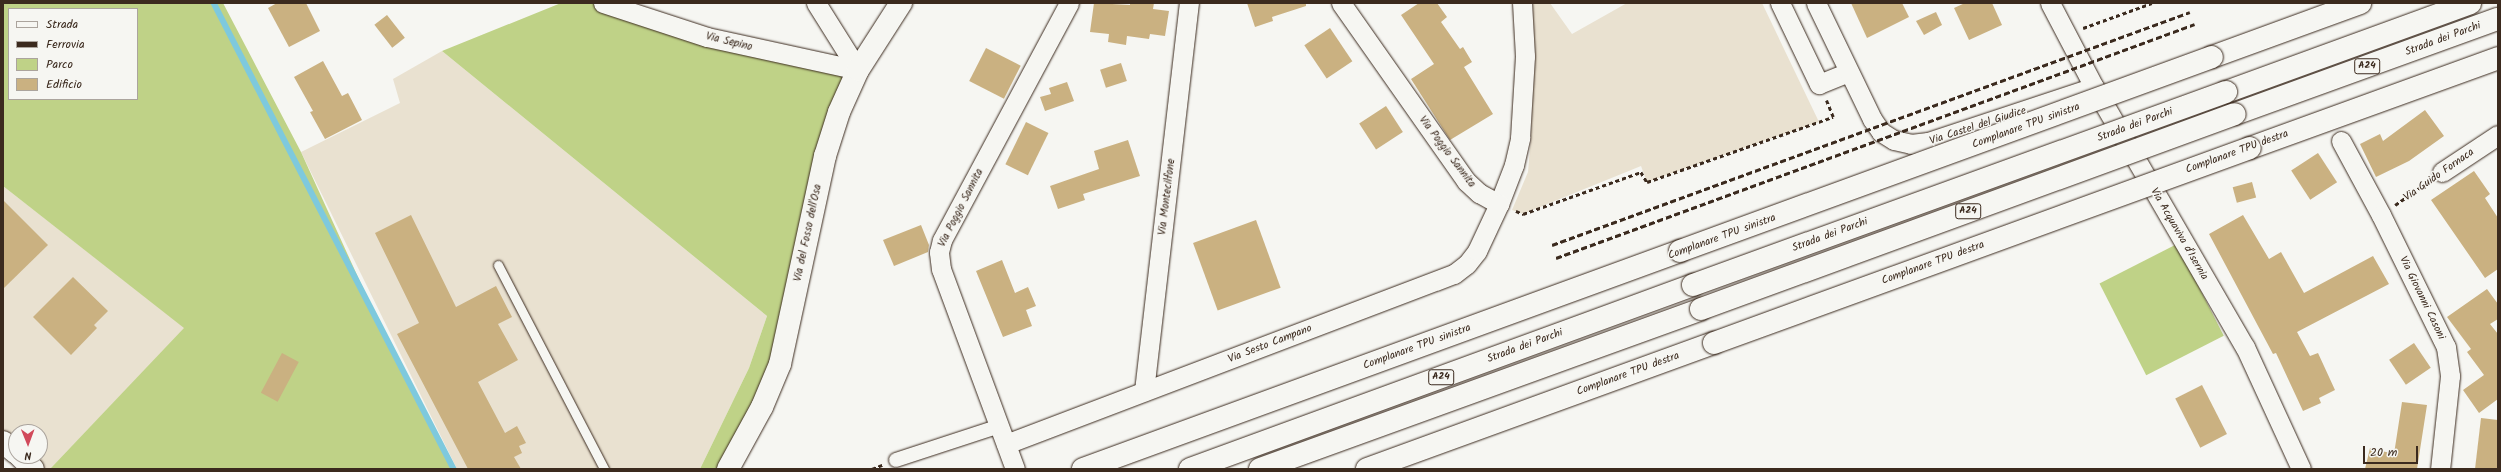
<!DOCTYPE html>
<style>
body{margin:0}
#map{position:relative;width:2501px;height:472px;overflow:hidden;background:#f6f6f2;font-family:Kalam,sans-serif}
div>[style]{position:absolute}
[style*='--x']{left:calc(var(--x)*1px);top:calc(var(--y)*1px);width:calc(var(--w)*1px);rotate:calc(var(--a)*1deg)}
.built>*{inset:0;background:#e9e1d0}
.green>*{inset:0;background:#bfd287;transform-origin:0 0}
.stream>*{height:5.5px;margin:-2.75px;padding:0 2.75px;transform-origin:2.75px;border-radius:2.75px;background:#7ec9dd}
.building>*{inset:0;background:#cab181;transform-origin:0 0}
.path>*{height:2.5px;margin-top:-1.25px;transform-origin:0;background:repeating-linear-gradient(90deg,#3b2a1e 0 4px,transparent 0 7px)}
.roads{filter:drop-shadow(0 0 1px #3b2a1e) drop-shadow(0 0 1px #3b2a1e)}
.service>*{height:9px;margin:-4.5px;padding:0 4.5px;transform-origin:4.5px;border-radius:4.5px;background:#f6f6f2}
.pedestrian>*{height:14px;margin:-7px;padding:0 7px;transform-origin:7px;border-radius:7px;background:#f6f6f2}
.minor>*{height:19px;margin:-9.5px;padding:0 9.5px;transform-origin:9.5px;border-radius:9.5px;background:#f6f6f2}
.tertiary>*{height:22px;margin:-11px;padding:0 11px;transform-origin:11px;border-radius:11px;background:#f6f6f2}
.motorway>*{height:22px;margin:-11px;padding:0 11px;transform-origin:11px;border-radius:11px;background:#f6f6f2}
.rail>*{height:3px;margin-top:-1.5px;transform-origin:0;background:repeating-linear-gradient(90deg,#3b2a1e 0 6px,transparent 0 9px)}
.bridges{filter:drop-shadow(0 0 1px #3b2a1e) drop-shadow(0 0 1px #3b2a1e)}
.motorway-bridge>*{height:22px;margin:-11px;padding:0 11px;transform-origin:11px;border-radius:11px;background:#f6f6f2}
span{translate:-50% -50%;white-space:nowrap;text-align:center;line-height:1.15;-webkit-text-stroke:3px #f6f6f2;paint-order:stroke}
.shield-label span{padding:1px 3px;background:#f6f6f2;border:1px solid;border-radius:3px;-webkit-text-stroke-width:0}
.shield-label{font-size:10px;color:#3b2a1e;font-weight:700}
.street-label{font-size:11px;color:#3b2a1e}
.frame{position:absolute;inset:0;border:4px solid #3b2a1e;pointer-events:none}
.legend{position:absolute;left:8px;top:8px;width:130px;height:92px;box-sizing:border-box;background:#f6f6f2;border:1px solid #aba49d;margin:0;padding:5px 7px;list-style:none;font-size:12px;color:#3b2a1e}
.legend li{display:flex;align-items:center;gap:8px;height:20px}
.legend b{width:20px;border:1px solid #aba49d}
.north{position:absolute;left:8px;top:424px;width:40px;height:40px;box-sizing:border-box;background:#f6f6f2;border:1px solid #aba49d;border-radius:50%;rotate:179deg;font-size:11px;font-weight:700;line-height:16px;text-align:center;color:#3b2a1e}
.north::after{content:'';display:block;margin:auto;width:14px;height:18px;background:#d1495b;clip-path:polygon(50% 0,100% 100%,50% 72%,0 100%)}
.scale{position:absolute;left:2363px;top:446px;width:55px;height:18px;box-sizing:border-box;border:2px solid #3b2a1e;border-top:0;padding-left:5px;font-size:12px;line-height:14px;white-space:nowrap;color:#3b2a1e;-webkit-text-stroke:3px #f6f6f2;paint-order:stroke}
</style>
<div id="map">
<div class="built">
<i style="clip-path:polygon(1533px 3px,1550px 3px,1572px 34px,1627px 3px,1762px 3px,1819px 122px,1647px 182px,1641px 166px,1523px 214px,1512px 210px,1528px 172px,1531px 136px)"></i>
<i style="clip-path:polygon(442px 51px,767px 316px,749px 368px,700px 469px,457px 469px,301px 152px,400px 103px,393px 79px)"></i>
<i style="clip-path:polygon(3px 186px,185px 328px,50px 469px,33px 469px,20px 456px,40px 456px,40px 432px,16px 432px,16px 453px,3px 442px)"></i>
</div>
<div class="green">
<i style="clip-path:polygon(evenodd,3px 3px,223px 3px,301px 152px,388px 343px,454px 469px,50px 469px,184px 328px,3px 186px,3px 3px,9px 9px,137px 9px,137px 99px,9px 99px,9px 9px)"></i>
<i style="clip-path:polygon(561px 3px,608px 3px,858px 70px,793px 307px,728px 469px,700px 469px,749px 368px,767px 316px,442px 51px)"></i>
<i style="left:2177px;top:244px;width:103px;height:87px;rotate:63deg"></i>
</div>
<div class="stream">
<i style="--x:214;--y:3;--w:524;--a:62.75"></i>
</div>
<div class="building">
<i style="clip-path:polygon(277px 3px,306px 3px,320px 31px,289px 47px,268px 8px)"></i>
<i style="clip-path:polygon(1094px 3px,1130px 5px,1130px 3px,1154px 3px,1153px 9px,1169px 11px,1165px 36px,1150px 34px,1149px 39px,1127px 36px,1126px 45px,1108px 42px,1109px 34px,1090px 32px)"></i>
<i style="clip-path:polygon(1247px 3px,1306px 3px,1306px 6px,1272px 17px,1273px 21px,1255px 27px)"></i>
<i style="clip-path:polygon(1419px 3px,1437px 3px,1447px 17px,1441px 22px,1460px 49px,1463px 47px,1472px 62px,1464px 67px,1493px 114px,1450px 140px,1411px 79px,1434px 64px,1401px 15px)"></i>
<i style="clip-path:polygon(1851px 3px,1902px 3px,1909px 17px,1867px 38px)"></i>
<i style="clip-path:polygon(1965px 3px,1992px 3px,2002px 25px,1969px 40px,1954px 8px)"></i>
<i style="clip-path:polygon(1936px 12px,1942px 25px,1924px 35px,1916px 21px)"></i>
<i style="left:387px;top:15px;width:29px;height:16px;rotate:52deg"></i>
<i style="left:1330px;top:28px;width:40px;height:31px;rotate:56deg"></i>
<i style="left:986px;top:48px;width:39px;height:37px;rotate:27deg"></i>
<i style="clip-path:polygon(323px 61px,342px 96px,348px 93px,362px 120px,325px 139px,310px 112px,313px 111px,294px 77px)"></i>
<i style="left:1121px;top:63px;width:19px;height:22px;rotate:72deg"></i>
<i style="clip-path:polygon(1067px 82px,1074px 101px,1045px 111px,1040px 97px,1051px 94px,1049px 88px)"></i>
<i style="left:1386px;top:106px;width:31px;height:32px;rotate:57deg"></i>
<i style="clip-path:polygon(2425px 110px,2444px 136px,2409px 161px,2376px 177px,2360px 144px,2380px 134px,2383px 141px)"></i>
<i style="left:1026px;top:122px;width:25px;height:47px;rotate:26deg"></i>
<i style="clip-path:polygon(1128px 140px,1140px 176px,1083px 194px,1085px 200px,1058px 209px,1050px 186px,1099px 169px,1094px 151px)"></i>
<i style="left:2318px;top:153px;width:35px;height:32px;rotate:57deg"></i>
<i style="clip-path:polygon(2474px 171px,2490px 194px,2485px 198px,2498px 218px,2498px 269px,2485px 278px,2431px 200px)"></i>
<i style="left:2252px;top:182px;width:16px;height:20px;rotate:75deg"></i>
<i style="clip-path:polygon(3px 200px,48px 245px,3px 289px)"></i>
<i style="clip-path:polygon(411px 215px,456px 307px,496px 286px,512px 317px,498px 324px,518px 360px,478px 382px,505px 433px,517px 426px,526px 443px,519px 446px,522px 453px,514px 457px,521px 469px,468px 469px,397px 334px,419px 323px,375px 233px)"></i>
<i style="clip-path:polygon(2243px 215px,2269px 259px,2281px 252px,2304px 293px,2373px 256px,2389px 284px,2297px 332px,2310px 356px,2318px 353px,2335px 390px,2319px 398px,2321px 403px,2303px 411px,2276px 353px,2273px 354px,2209px 234px)"></i>
<i style="left:1256px;top:220px;width:72px;height:67px;rotate:70deg"></i>
<i style="clip-path:polygon(921px 225px,929px 245px,928px 252px,894px 266px,883px 240px)"></i>
<i style="clip-path:polygon(1002px 260px,1015px 293px,1028px 287px,1036px 306px,1026px 310px,1032px 326px,1003px 337px,976px 271px)"></i>
<i style="clip-path:polygon(73px 277px,108px 311px,94px 325px,97px 328px,71px 355px,33px 317px)"></i>
<i style="clip-path:polygon(2487px 289px,2498px 304px,2498px 319px,2490px 324px,2498px 334px,2498px 399px,2479px 413px,2463px 390px,2484px 375px,2467px 352px,2471px 349px,2447px 317px)"></i>
<i style="left:2414px;top:343px;width:30px;height:30px;rotate:56deg"></i>
<i style="left:282px;top:353px;width:19px;height:45px;rotate:28deg"></i>
<i style="left:2202px;top:385px;width:55px;height:30px;rotate:63deg"></i>
<i style="clip-path:polygon(2402px 402px,2427px 405px,2417px 469px,2365px 469px,2370px 448px,2394px 454px)"></i>
<i style="clip-path:polygon(2481px 418px,2498px 420px,2498px 469px,2475px 469px)"></i>
</div>
<div class="path">
<i style="--x:2083;--y:28;--w:73;--a:-19.9"></i>
<i style="--x:2395;--y:205;--w:39;--a:-35"></i>
<i style="--x:1516;--y:211;--w:8;--a:23"></i>
<i style="--x:1523;--y:214;--w:125;--a:-19.6"></i>
<i style="--x:1641;--y:172;--w:12;--a:59"></i>
<i style="--x:1647;--y:182;--w:197;--a:-19.3"></i>
<i style="--x:1833;--y:117;--w:18;--a:-112"></i>
<i style="--x:872;--y:469;--w:11;--a:-22"></i>
</div>
<div class="roads">
<div class="service">
<i style="--x:498;--y:265;--w:230;--a:62.5"></i>
</div>
<div class="pedestrian">
<i style="--x:896;--y:460;--w:109;--a:-18.1"></i>
</div>
<div class="minor">
<i style="--x:603;--y:3;--w:109;--a:18.1"></i>
<i style="--x:707;--y:37;--w:155;--a:12.3"></i>
<i style="--x:816;--y:3;--w:79;--a:57.9"></i>
<i style="--x:1341;--y:3;--w:218;--a:54.9"></i>
<i style="--x:1466;--y:181;--w:18;--a:43"></i>
<i style="--x:1479;--y:193;--w:23;--a:29"></i>
<i style="--x:1499;--y:204;--w:42;--a:-69"></i>
<i style="--x:1514;--y:165;--w:28;--a:-77"></i>
<i style="--x:1520;--y:138;--w:82;--a:-86.5"></i>
<i style="--x:1525;--y:56;--w:53;--a:-93.2"></i>
<i style="--x:1780;--y:3;--w:90;--a:64.3"></i>
<i style="--x:1819;--y:84;--w:32;--a:-22"></i>
<i style="--x:1816;--y:3;--w:129;--a:64.2"></i>
<i style="--x:1872;--y:119;--w:16;--a:55"></i>
<i style="--x:1881;--y:132;--w:15;--a:32"></i>
<i style="--x:1894;--y:140;--w:17;--a:13"></i>
<i style="--x:1911;--y:144;--w:17;--a:-7"></i>
<i style="--x:1928;--y:142;--w:175;--a:-18.3"></i>
<i style="--x:2050;--y:3;--w:95;--a:62.4"></i>
<i style="--x:2094;--y:87;--w:301;--a:59.9"></i>
<i style="--x:2245;--y:347;--w:134;--a:65.3"></i>
<i style="--x:2341;--y:141;--w:84;--a:61.6"></i>
<i style="--x:2381;--y:215;--w:147;--a:63.8"></i>
<i style="--x:2446;--y:347;--w:29;--a:82"></i>
<i style="--x:2450;--y:376;--w:94;--a:96.1"></i>
<i style="--x:2442;--y:172;--w:67;--a:-33.5"></i>
<i style="--x:1144;--y:391;--w:391;--a:-83.4"></i>
<i style="--x:1006;--y:444;--w:479;--a:-20.8"></i>
<i style="--x:1454;--y:274;--w:16;--a:-38"></i>
<i style="--x:1467;--y:264;--w:16;--a:-52"></i>
<i style="--x:1477;--y:251;--w:52;--a:-64.9"></i>
<i style="--x:1015;--y:469;--w:213;--a:-110.3"></i>
<i style="--x:941;--y:269;--w:17;--a:-97"></i>
<i style="--x:939;--y:252;--w:12;--a:-76"></i>
<i style="--x:942;--y:240;--w:269;--a:-61.8"></i>
</div>
<div class="tertiary">
<i style="--x:3;--y:442;--w:17;--a:40"></i>
<i style="--x:20;--y:456;--w:18;--a:45"></i>
<i style="--x:728;--y:469;--w:71;--a:-61.3"></i>
<i style="--x:762;--y:407;--w:47;--a:-67.3"></i>
<i style="--x:780;--y:364;--w:213;--a:-77.8"></i>
<i style="--x:825;--y:156;--w:46;--a:-72.3"></i>
<i style="--x:839;--y:112;--w:46;--a:-65.7"></i>
<i style="--x:858;--y:70;--w:80;--a:-57.3"></i>
</div>
<div class="motorway">
<i style="--x:2212;--y:57;--w:158;--a:-20"></i>
<i style="--x:2226;--y:92;--w:260;--a:-20"></i>
<i style="--x:2235;--y:114;--w:280;--a:-19.9"></i>
<i style="--x:2250;--y:148;--w:264;--a:-19.9"></i>
<i style="--x:1083;--y:469;--w:636;--a:-20.06"></i>
<i style="--x:1190;--y:469;--w:536;--a:-20.09"></i>
<i style="--x:1260;--y:469;--w:469;--a:-19.9"></i>
<i style="--x:1367;--y:469;--w:369;--a:-20"></i>
</div>
</div>
<div class="rail">
<i style="--x:1552;--y:245;--w:679;--a:-20.06"></i>
<i style="--x:1556;--y:258;--w:680;--a:-20.11"></i>
</div>
<div class="bridges">
<div class="motorway-bridge">
<i style="--x:1680;--y:251;--w:566;--a:-20.03"></i>
<i style="--x:1693;--y:285;--w:567;--a:-19.91"></i>
<i style="--x:1701;--y:309;--w:568;--a:-20.06"></i>
<i style="--x:1714;--y:343;--w:570;--a:-19.99"></i>
</div>
</div>
<div class="shield-label">
<span style="left:2367px;top:66px">A24</span>
<span style="left:1968px;top:211px">A24</span>
<span style="left:1441px;top:377px">A24</span>
</div>
<div class="street-label">
<span style="left:2443px;top:39px;rotate:-20deg">Strada dei Parchi</span>
<span style="left:729px;top:42px;rotate:14deg">Via Sepino</span>
<span style="left:2135px;top:125px;rotate:-20deg">Strada dei Parchi</span>
<span style="left:1978px;top:126px;rotate:-18deg">Via Castel del Giudice</span>
<span style="left:2026px;top:126px;rotate:-20deg">Complanare TPU sinistra</span>
<span style="left:1447px;top:152px;rotate:53deg">Via Poggio Sannita</span>
<span style="left:2237px;top:152px;rotate:-20deg">Complanare TPU destra</span>
<span style="left:2439px;top:175px;rotate:-35deg">Via Guido Fornaca</span>
<span style="left:1167px;top:197px;rotate:-83deg">Via Montecilfone</span>
<span style="left:961px;top:208px;rotate:-63deg">Via Poggio Sannita</span>
<span style="left:808px;top:233px;rotate:-78deg">Via del Fosso dell'Osa</span>
<span style="left:2179px;top:234px;rotate:60deg">Via Acquaviva d'Isernia</span>
<span style="left:1830px;top:235px;rotate:-20deg">Strada dei Parchi</span>
<span style="left:1722px;top:237px;rotate:-20deg">Complanare TPU sinistra</span>
<span style="left:1933px;top:263px;rotate:-20deg">Complanare TPU destra</span>
<span style="left:2422px;top:298px;rotate:64deg">Via Giovanni Casoni</span>
<span style="left:1270px;top:344px;rotate:-21deg">Via Sesto Campano</span>
<span style="left:1525px;top:346px;rotate:-20deg">Strada dei Parchi</span>
<span style="left:1417px;top:347px;rotate:-20deg">Complanare TPU sinistra</span>
<span style="left:1628px;top:374px;rotate:-20deg">Complanare TPU destra</span>
</div>
<div class="frame"></div>
<ul class="legend">
<li><b style="height:5px;background:#f6f6f2"></b>Strada</li>
<li><b style="height:5px;background:#3b2a1e"></b>Ferrovia</li>
<li><b style="height:11px;background:#bfd287"></b>Parco</li>
<li><b style="height:11px;background:#cab181"></b>Edificio</li>
</ul>
<div class="north">N</div>
<div class="scale">20 m</div>
</div>
